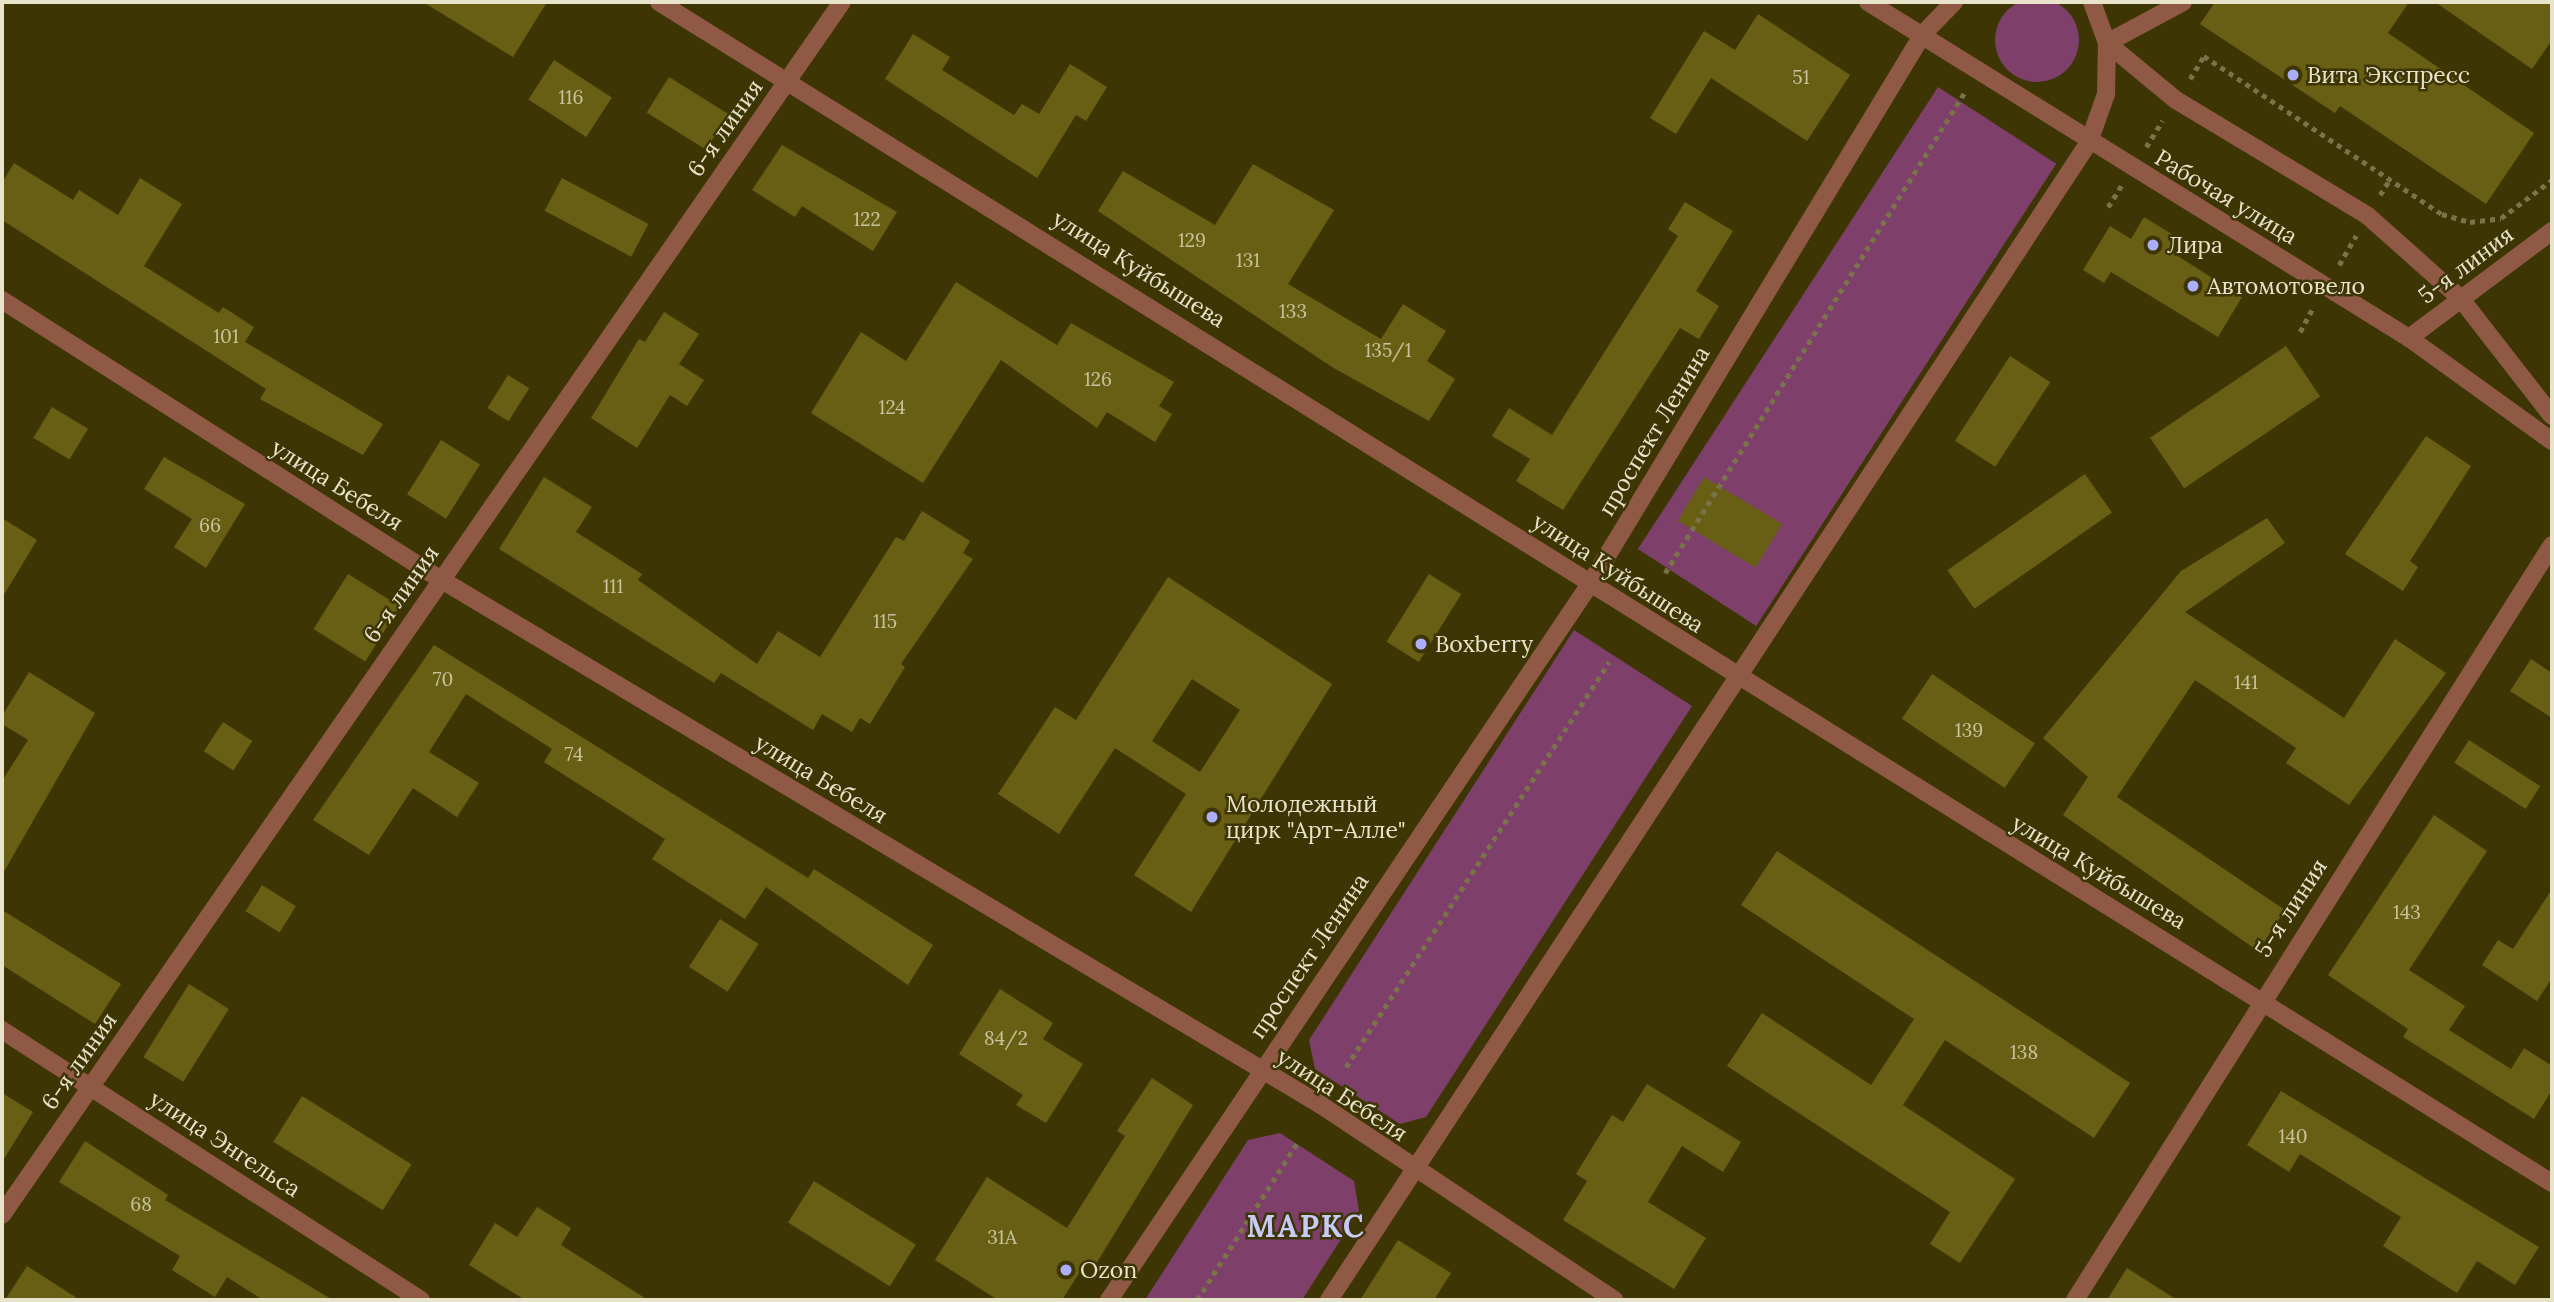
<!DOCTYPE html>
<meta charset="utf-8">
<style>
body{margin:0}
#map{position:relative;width:2554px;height:1302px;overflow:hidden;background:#3d3604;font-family:Lora,serif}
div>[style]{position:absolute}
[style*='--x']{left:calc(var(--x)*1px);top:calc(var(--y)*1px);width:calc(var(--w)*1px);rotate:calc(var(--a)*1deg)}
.green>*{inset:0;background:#7e406a;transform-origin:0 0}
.round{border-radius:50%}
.building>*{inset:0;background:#695f14;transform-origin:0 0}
.path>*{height:4.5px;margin-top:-2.25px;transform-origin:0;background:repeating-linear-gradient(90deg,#79734a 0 5px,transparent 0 10px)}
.minor>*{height:18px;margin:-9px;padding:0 9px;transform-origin:9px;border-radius:9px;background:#8f5945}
.dots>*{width:19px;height:19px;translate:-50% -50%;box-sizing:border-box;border:4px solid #3d3604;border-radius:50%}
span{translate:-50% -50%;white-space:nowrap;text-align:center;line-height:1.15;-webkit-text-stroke:5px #3d3604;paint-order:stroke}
.number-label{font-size:19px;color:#c8c39d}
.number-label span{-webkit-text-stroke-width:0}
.poi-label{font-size:23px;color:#e8e4cb}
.left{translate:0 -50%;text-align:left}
.street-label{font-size:23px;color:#e8e4cb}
.district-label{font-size:30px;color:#c8cbf7;font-weight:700;letter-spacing:2px}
.frame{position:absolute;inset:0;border:4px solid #e8e4cb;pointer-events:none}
</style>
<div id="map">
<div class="green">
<i class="round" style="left:1995px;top:-2px;width:84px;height:84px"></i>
<i style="left:1938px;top:87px;width:141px;height:551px;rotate:33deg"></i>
<i style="clip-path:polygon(1574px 630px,1692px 706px,1426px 1117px,1400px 1124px,1315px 1069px,1309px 1040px)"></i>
<i style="clip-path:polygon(1280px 1133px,1354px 1181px,1359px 1211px,1302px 1300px,1145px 1300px,1248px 1140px)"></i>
</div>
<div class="building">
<i style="clip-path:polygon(423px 2px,547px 2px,513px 57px)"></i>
<i style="clip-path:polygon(2215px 2px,2409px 2px,2388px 33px,2534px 133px,2486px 204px,2340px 106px,2335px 113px,2200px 24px)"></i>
<i style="clip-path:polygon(2435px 2px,2552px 2px,2552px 40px,2532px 69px)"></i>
<i style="clip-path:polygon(1758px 14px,1850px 75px,1807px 141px,1711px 78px,1676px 134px,1650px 118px,1704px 31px,1735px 50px)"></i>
<i style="clip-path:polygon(913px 34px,950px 57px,942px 70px,1014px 115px,1022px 104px,1039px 114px,1070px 64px,1107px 87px,1086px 121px,1076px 115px,1037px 178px,885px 79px)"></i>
<i style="left:554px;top:60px;width:69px;height:47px;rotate:33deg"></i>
<i style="left:669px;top:77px;width:70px;height:42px;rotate:32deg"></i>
<i style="clip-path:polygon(782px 145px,897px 212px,873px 251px,802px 206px,795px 217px,752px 190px)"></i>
<i style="clip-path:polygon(14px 163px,73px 200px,79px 190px,118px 215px,140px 178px,182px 204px,144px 266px,219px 313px,223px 307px,254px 327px,245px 342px,383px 424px,363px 455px,260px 399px,266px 389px,2px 220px,2px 183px)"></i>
<i style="clip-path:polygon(1253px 164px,1334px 210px,1288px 284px,1381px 339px,1403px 304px,1446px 331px,1427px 361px,1455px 379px,1429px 421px,1332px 367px,1098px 211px,1123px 171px,1215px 225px)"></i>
<i style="left:562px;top:178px;width:98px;height:37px;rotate:28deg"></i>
<i style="clip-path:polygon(1685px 202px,1733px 231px,1696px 291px,1719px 306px,1699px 339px,1680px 328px,1563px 510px,1516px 481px,1530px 459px,1492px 436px,1509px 408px,1552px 435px,1678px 236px,1668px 229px)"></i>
<i style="clip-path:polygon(2144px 217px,2178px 238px,2170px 251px,2242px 297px,2218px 337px,2111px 272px,2104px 283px,2083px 270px,2110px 226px,2131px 239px)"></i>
<i style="clip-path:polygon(956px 282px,1057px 345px,1071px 323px,1174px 382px,1159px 406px,1172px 414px,1155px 442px,1107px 412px,1097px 428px,1001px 360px,923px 483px,811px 413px,861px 332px,906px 361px)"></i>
<i style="clip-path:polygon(664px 312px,699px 334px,679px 364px,704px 380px,687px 406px,670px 395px,637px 448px,591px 418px,639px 339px,645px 342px)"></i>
<i style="left:2286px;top:346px;width:61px;height:164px;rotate:56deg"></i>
<i style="left:2010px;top:356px;width:48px;height:101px;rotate:33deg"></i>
<i style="left:508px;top:375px;width:25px;height:39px;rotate:32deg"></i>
<i style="left:52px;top:407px;width:42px;height:36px;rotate:31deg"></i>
<i style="clip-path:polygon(2426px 436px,2471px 466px,2410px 561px,2418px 567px,2403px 591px,2345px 554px)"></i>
<i style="left:441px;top:440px;width:46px;height:64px;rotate:32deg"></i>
<i style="clip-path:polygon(164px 457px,245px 504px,206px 568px,174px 547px,192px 519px,144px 489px)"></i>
<i style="left:2085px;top:474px;width:47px;height:168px;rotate:55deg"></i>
<i style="clip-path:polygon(544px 477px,592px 507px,576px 532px,642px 574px,638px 580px,757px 664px,778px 631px,820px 657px,896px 537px,904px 541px,922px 511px,970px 541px,963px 553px,973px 559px,901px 664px,905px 667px,870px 724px,860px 718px,852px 732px,822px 714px,813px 730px,721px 673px,714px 683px,499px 549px)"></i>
<i style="left:1704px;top:477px;width:91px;height:51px;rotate:31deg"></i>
<i style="clip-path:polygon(2px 518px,37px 540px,2px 598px)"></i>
<i style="clip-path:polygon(2267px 518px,2285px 543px,2185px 612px,2344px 718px,2395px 639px,2446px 673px,2349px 805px,2286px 763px,2296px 748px,2195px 680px,2117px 797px,2285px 910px,2258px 951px,2063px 815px,2088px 777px,2043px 738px,2181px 571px)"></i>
<i style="left:348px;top:574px;width:61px;height:65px;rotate:32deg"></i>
<i style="left:1429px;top:574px;width:38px;height:80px;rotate:32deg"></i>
<i style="clip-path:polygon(evenodd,1168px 577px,1332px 684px,1191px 912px,1134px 875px,1186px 794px,1115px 748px,1059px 834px,998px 794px,1055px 707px,1076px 720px,1168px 577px,1192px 679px,1240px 710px,1200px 772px,1152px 741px,1192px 679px)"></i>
<i style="clip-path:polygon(434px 645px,808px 878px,814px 869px,933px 945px,908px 985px,766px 887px,745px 919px,652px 859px,665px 839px,544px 762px,552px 749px,466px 694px,429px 752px,479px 783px,457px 817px,413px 788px,369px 855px,313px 820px)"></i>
<i style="clip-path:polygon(2531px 659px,2552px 673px,2552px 718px,2510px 691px)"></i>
<i style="clip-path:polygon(29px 672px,95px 713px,2px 875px,2px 781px,28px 740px,2px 724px,2px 716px)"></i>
<i style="left:1932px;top:674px;width:124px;height:54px;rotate:34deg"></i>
<i style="left:223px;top:722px;width:35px;height:35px;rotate:33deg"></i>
<i style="left:2469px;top:740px;width:85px;height:27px;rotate:33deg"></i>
<i style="clip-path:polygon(2434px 815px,2487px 851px,2409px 970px,2465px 1006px,2449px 1030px,2511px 1069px,2524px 1048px,2552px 1066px,2552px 1090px,2534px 1119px,2403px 1037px,2408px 1029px,2328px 975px)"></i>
<i style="clip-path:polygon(1777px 851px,2130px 1083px,2094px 1138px,1945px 1040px,1903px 1105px,2015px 1179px,1960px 1263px,1930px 1244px,1950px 1212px,1727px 1066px,1762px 1013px,1871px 1085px,1914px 1019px,1741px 905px)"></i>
<i style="left:262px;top:885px;width:40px;height:31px;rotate:32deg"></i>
<i style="clip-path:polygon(2552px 889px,2552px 978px,2537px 1001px,2482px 965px,2498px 940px,2513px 949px)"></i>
<i style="clip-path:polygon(2px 910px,121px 984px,95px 1024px,2px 965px)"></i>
<i style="left:720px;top:919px;width:46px;height:57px;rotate:33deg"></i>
<i style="left:189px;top:984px;width:47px;height:86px;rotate:32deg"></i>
<i style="clip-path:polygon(1000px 989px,1053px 1023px,1043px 1039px,1083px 1064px,1046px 1123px,1016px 1105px,1023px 1095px,959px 1054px)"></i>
<i style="clip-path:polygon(1152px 1078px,1193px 1105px,1096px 1264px,1088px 1259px,1062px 1300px,998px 1300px,935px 1260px,987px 1177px,1067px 1228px,1125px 1136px,1117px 1131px)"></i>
<i style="clip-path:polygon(1647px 1084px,1741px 1142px,1723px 1172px,1682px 1146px,1648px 1202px,1706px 1238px,1674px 1289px,1563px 1220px,1587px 1181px,1576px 1174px,1612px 1115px,1623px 1122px)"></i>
<i style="clip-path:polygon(2281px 1091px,2539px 1247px,2515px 1285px,2477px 1261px,2457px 1293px,2383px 1246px,2401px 1217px,2300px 1154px,2289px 1172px,2247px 1145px)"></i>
<i style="clip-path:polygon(2px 1093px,33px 1112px,2px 1162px)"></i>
<i style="left:302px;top:1096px;width:129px;height:54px;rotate:32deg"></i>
<i style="clip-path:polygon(85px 1141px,168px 1195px,165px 1200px,333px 1300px,263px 1300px,227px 1277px,215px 1297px,172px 1270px,180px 1256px,59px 1182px)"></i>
<i style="left:814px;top:1181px;width:120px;height:49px;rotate:32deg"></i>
<i style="clip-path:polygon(537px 1207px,571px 1228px,561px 1245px,648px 1300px,525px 1300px,469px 1265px,495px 1223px,517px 1237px)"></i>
<i style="clip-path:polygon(1398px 1240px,1451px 1273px,1434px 1300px,1360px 1300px)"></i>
<i style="clip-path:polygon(27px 1266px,80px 1300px,5px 1300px)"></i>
<i style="clip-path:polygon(2127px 1268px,2177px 1300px,2107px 1300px)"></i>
</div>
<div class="path">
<i style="--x:2190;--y:79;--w:27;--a:-59"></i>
<i style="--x:2204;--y:56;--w:286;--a:33.6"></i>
<i style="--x:2442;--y:214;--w:29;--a:16"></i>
<i style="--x:2470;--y:222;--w:31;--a:-7"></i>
<i style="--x:2501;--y:218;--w:64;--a:-36.7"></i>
<i style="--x:2146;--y:147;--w:31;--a:-58"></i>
<i style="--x:2380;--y:195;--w:19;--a:-58"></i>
<i style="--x:2108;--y:207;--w:25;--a:-58"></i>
<i style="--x:2339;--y:265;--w:34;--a:-60"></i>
<i style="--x:2300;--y:332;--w:27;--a:-62"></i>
<i style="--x:1665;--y:573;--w:569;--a:-58.07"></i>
<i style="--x:1346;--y:1067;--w:483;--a:-57"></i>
<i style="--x:1197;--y:1300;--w:186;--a:-57.5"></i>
</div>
<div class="minor">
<i style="--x:659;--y:2;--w:2231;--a:31.96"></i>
<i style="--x:1868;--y:2;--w:637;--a:31.84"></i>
<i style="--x:2409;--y:338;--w:176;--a:35.8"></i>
<i style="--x:2183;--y:2;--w:86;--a:151.7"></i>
<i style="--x:2107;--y:43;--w:89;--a:39.6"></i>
<i style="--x:2176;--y:100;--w:224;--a:31.1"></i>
<i style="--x:2368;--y:216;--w:125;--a:41.7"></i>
<i style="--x:2461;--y:299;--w:148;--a:52.1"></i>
<i style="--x:2;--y:300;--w:519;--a:32.5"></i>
<i style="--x:440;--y:579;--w:1026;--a:30.84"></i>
<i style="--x:1321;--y:1105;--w:352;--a:33.6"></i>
<i style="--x:2409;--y:338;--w:179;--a:-36.8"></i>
<i style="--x:2;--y:1030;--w:498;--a:32.8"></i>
<i style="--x:2;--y:1215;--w:1475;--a:-55.3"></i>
<i style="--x:1109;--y:1300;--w:863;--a:-56.11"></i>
<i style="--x:1590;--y:584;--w:643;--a:-58.81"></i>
<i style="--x:1923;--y:34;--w:45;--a:-45.9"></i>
<i style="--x:1329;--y:1300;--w:1385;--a:-56.72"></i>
<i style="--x:2089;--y:142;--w:51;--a:-70.5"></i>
<i style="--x:2106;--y:94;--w:51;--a:-88.9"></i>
<i style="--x:2107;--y:43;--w:44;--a:-110.1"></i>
<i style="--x:2075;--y:1300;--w:893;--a:-57.72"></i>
</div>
<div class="dots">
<i style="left:2293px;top:75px;background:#abaffb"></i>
<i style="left:2153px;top:245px;background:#abaffb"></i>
<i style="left:2193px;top:286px;background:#abaffb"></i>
<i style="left:1421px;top:644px;background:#abaffb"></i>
<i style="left:1212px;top:817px;background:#abaffb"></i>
<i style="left:1066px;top:1270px;background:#abaffb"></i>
</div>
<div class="number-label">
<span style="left:1801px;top:78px">51</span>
<span style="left:571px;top:98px">116</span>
<span style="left:867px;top:220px">122</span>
<span style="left:1192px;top:241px">129</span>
<span style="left:1248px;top:261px">131</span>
<span style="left:1293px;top:312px">133</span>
<span style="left:226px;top:337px">101</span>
<span style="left:1388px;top:351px">135/1</span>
<span style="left:1098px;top:380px">126</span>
<span style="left:892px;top:408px">124</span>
<span style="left:210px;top:526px">66</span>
<span style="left:613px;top:587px">111</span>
<span style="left:885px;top:622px">115</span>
<span style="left:443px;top:680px">70</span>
<span style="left:2246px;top:683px">141</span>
<span style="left:1969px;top:731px">139</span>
<span style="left:574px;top:755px">74</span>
<span style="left:2407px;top:913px">143</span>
<span style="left:1006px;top:1039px">84/2</span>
<span style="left:2024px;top:1053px">138</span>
<span style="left:2293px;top:1137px">140</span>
<span style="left:141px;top:1205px">68</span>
<span style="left:1002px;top:1238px">31А</span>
</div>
<div class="poi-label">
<span class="left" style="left:2307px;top:75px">Вита Экспресс</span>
<span class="left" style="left:2167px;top:245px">Лира</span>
<span class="left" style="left:2207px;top:286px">Автомотовело</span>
<span class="left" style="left:1435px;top:644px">Boxberry</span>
<span class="left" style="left:1226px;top:817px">Молодежный<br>цирк "Арт-Алле"</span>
<span class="left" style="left:1080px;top:1270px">Ozon</span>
</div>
<div class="street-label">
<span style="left:725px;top:128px;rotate:-55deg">6-я линия</span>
<span style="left:2226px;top:197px;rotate:31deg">Рабочая улица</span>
<span style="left:2466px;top:265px;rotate:-37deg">5-я линия</span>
<span style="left:1139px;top:269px;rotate:32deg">улица Куйбышева</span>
<span style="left:1654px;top:431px;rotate:-59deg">проспект Ленина</span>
<span style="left:337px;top:485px;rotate:32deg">улица Бебеля</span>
<span style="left:1618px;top:573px;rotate:33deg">улица Куйбышева</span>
<span style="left:401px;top:594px;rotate:-55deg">6-я линия</span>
<span style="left:821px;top:779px;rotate:31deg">улица Бебеля</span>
<span style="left:2099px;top:872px;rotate:31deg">улица Куйбышева</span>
<span style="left:2291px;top:908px;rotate:-57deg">5-я линия</span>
<span style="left:1309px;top:956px;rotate:-56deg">проспект Ленина</span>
<span style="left:79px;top:1061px;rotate:-55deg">6-я линия</span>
<span style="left:1342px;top:1095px;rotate:33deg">улица Бебеля</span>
<span style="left:225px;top:1144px;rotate:33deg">улица Энгельса</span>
</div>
<div class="district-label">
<span style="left:1306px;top:1226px">МАРКС</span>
</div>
<div class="frame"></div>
</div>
